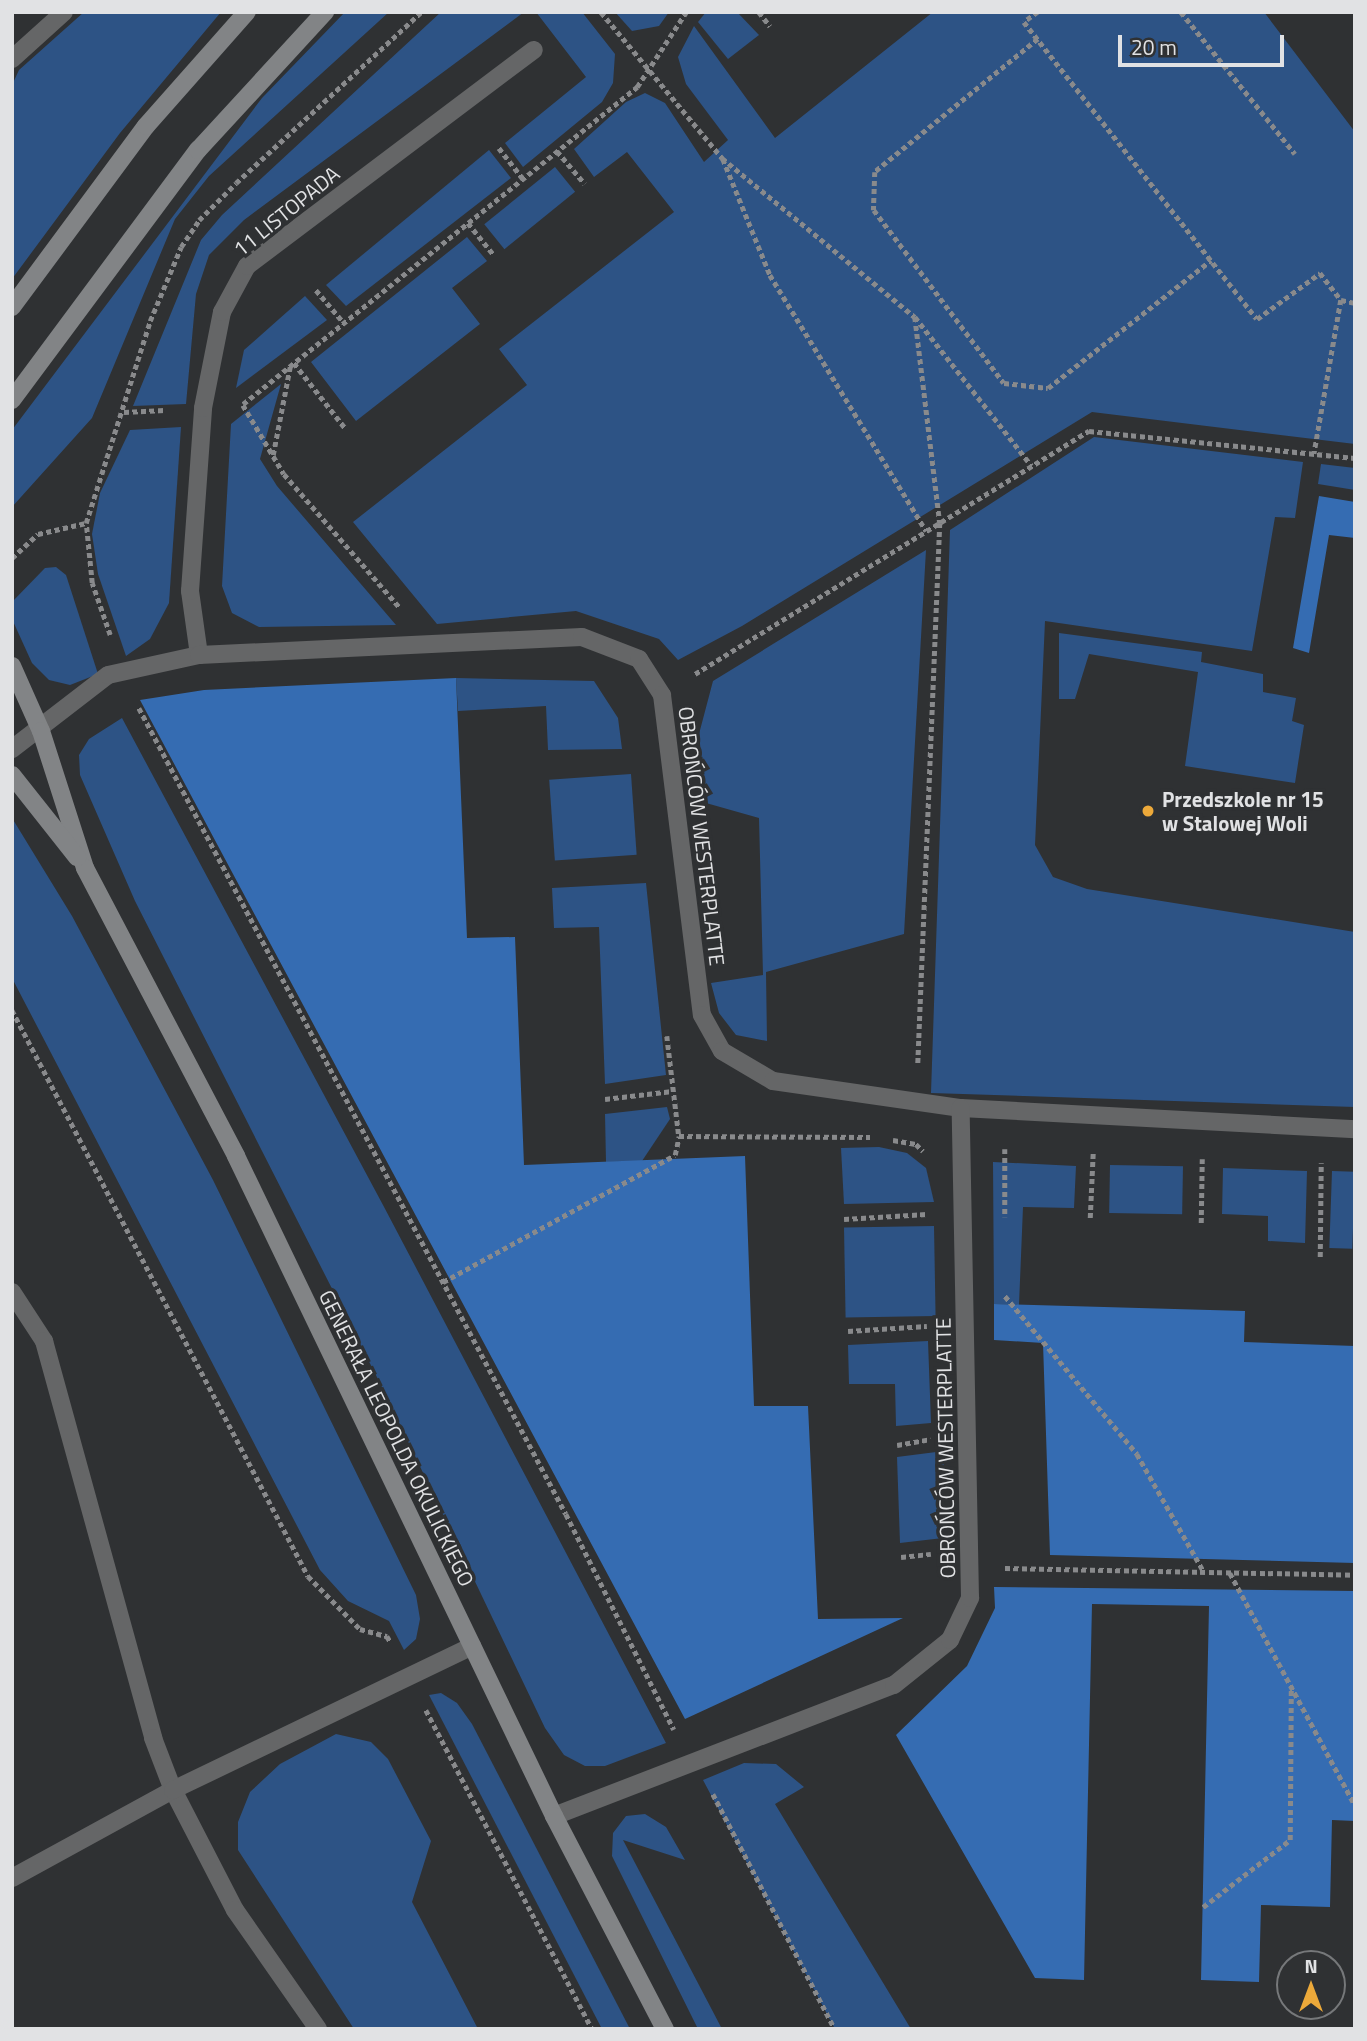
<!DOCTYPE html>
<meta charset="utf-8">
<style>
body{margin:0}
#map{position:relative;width:1367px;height:2041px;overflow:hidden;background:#2f3133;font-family:"Titillium Web",sans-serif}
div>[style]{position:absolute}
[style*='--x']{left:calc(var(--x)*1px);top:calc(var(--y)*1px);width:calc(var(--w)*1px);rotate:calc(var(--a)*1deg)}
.green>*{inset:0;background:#2d5385;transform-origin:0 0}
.forest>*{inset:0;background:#356cb2}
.path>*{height:4.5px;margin-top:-2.25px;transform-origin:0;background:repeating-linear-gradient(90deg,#898a8c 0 5px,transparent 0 8.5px)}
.lane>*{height:18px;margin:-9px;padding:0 9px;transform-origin:9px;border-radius:9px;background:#656667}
.street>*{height:18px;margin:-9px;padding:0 9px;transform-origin:9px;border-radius:9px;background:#656667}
.secondary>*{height:18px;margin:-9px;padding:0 9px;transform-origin:9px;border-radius:9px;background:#828486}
.dots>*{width:19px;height:19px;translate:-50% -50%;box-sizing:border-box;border:4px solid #2f3133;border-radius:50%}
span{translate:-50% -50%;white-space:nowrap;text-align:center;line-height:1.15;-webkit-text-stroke:7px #2f3133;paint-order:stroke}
.street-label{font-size:21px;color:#e1e2e4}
.poi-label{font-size:21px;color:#e1e2e4;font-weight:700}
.left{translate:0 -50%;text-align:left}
.frame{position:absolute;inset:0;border:14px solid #e1e2e4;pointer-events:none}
.north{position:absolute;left:1276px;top:1950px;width:70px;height:70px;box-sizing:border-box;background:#2f3133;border:2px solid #76787a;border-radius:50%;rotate:0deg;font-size:19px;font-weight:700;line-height:28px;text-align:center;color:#e1e2e4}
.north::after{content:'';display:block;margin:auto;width:24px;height:32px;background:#eca93a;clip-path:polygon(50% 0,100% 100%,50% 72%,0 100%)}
.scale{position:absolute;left:1118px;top:35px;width:166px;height:32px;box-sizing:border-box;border:4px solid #e1e2e4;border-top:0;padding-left:9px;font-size:21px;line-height:24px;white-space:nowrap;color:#e1e2e4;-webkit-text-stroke:5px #2f3133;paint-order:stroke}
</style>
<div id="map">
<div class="green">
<i style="clip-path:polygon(84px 12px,221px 12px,120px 133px,12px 279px,12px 85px,19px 70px)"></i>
<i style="clip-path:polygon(345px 12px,389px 12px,209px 176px,175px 219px,92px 418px,12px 507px,12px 430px,262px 98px)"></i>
<i style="clip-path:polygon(441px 12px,524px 12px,244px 220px,209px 255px,196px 294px,186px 404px,133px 406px,201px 240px,222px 215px)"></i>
<i style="clip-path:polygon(536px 12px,582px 12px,615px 54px,613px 83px,602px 102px,523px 167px,505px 143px,586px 77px)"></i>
<i style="clip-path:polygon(615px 12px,669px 12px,659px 26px,632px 31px)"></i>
<i style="clip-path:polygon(706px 12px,737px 12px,759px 35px,728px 59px,698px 22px)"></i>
<i style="clip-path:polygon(933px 12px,1264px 12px,1355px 132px,1355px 444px,1092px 412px,742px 626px,678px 660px,659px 639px,576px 611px,437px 624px,353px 522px,527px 385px,499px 349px,674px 212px,627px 152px,594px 177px,574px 149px,626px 102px,645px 93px,665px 103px,704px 162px,728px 140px,686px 84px,678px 57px,694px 26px,775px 138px)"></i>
<i style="clip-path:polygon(489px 150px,511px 178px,346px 306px,326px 285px)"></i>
<i style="left:555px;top:167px;width:32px;height:91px;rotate:51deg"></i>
<i style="clip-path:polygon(467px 237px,487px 261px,452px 288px,480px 324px,356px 421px,311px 362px)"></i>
<i style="clip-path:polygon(305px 296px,327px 320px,236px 388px,244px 350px)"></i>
<i style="clip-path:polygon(281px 384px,260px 459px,277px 486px,396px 625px,259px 627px,232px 613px,222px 586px,231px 424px)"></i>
<i style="clip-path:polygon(181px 427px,169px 603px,150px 639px,126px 656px,98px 574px,92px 534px,100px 493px,130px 430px)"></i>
<i style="clip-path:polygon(1094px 437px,1303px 462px,1295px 518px,1275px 517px,1252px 651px,1045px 621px,1035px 845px,1053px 877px,1087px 889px,1355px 932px,1355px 1107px,931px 1093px,950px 530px)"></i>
<i style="clip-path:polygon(1321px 464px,1355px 468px,1355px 490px,1318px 484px)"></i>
<i style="clip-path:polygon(926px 550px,904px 934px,766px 972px,767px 1041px,736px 1035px,719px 1013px,711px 983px,763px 975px,759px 818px,706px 803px,699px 734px,713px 681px)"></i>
<i style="clip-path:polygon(56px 567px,66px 575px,98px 674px,70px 685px,49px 680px,32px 663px,12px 619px,12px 602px,45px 568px)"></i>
<i style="clip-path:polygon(1059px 633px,1202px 652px,1201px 662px,1263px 674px,1263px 692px,1296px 698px,1292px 721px,1304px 725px,1295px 783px,1185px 766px,1198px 672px,1089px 654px,1075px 699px,1059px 699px)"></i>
<i style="clip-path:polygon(456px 678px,594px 681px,618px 718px,622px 749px,548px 750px,546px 706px,458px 711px)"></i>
<i style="clip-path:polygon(122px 718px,383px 1205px,666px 1743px,605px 1766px,585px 1766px,564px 1755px,545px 1728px,383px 1389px,135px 901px,80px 775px,79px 755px,89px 739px)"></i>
<i style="left:631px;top:774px;width:81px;height:82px;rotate:86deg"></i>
<i style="clip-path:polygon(12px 818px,72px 916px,213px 1180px,416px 1595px,420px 1619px,416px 1639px,404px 1650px,389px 1621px,348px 1601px,320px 1570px,12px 978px)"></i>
<i style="clip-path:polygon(646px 883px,666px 1075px,605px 1084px,599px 927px,554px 928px,552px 888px)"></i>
<i style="clip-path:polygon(667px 1107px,670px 1119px,642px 1161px,606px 1162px,605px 1114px)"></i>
<i style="clip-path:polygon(879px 1147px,907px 1153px,926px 1168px,934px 1202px,844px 1204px,841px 1148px)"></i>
<i style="clip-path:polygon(993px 1162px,1076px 1166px,1074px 1208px,1023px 1207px,1019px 1305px,994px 1304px)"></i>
<i style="left:1110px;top:1165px;width:73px;height:48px;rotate:1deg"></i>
<i style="clip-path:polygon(1223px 1168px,1307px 1171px,1305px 1243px,1268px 1241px,1268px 1216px,1222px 1214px)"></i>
<i style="left:1332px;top:1171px;width:23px;height:77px;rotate:2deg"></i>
<i style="left:934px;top:1226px;width:90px;height:90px;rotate:89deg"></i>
<i style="clip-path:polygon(928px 1341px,931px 1423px,896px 1426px,895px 1384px,849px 1384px,848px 1345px)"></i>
<i style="clip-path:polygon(944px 1451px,943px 1538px,900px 1543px,897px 1457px)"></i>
<i style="clip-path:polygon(441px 1693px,457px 1703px,472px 1724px,630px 2029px,602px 2029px,429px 1695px)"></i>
<i style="clip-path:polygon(336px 1734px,371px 1742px,388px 1759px,431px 1841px,412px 1902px,478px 2029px,354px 2029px,238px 1850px,238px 1822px,250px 1792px,280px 1764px)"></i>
<i style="clip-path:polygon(744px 1763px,776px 1764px,804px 1787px,775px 1804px,911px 2029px,835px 2029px,703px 1780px)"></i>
<i style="clip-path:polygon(645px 1814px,666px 1827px,685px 1860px,623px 1840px,722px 2029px,698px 2029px,612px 1856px,613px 1833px,626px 1816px)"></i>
</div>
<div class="forest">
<i style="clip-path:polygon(1319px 496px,1355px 502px,1355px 538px,1329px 535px,1309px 653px,1293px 648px)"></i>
<i style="clip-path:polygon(456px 678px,467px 938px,515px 937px,524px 1165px,745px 1156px,754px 1406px,808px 1406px,818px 1619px,903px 1618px,685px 1719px,140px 700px,204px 690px)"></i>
<i style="clip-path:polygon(994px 1304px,1245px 1311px,1244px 1342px,1355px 1346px,1355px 1563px,1050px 1555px,1043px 1343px,994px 1340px)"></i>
<i style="clip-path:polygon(994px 1587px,1355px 1591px,1355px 1821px,1332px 1820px,1330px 1907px,1261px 1905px,1259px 1982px,1201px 1980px,1209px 1606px,1092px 1604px,1084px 1980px,1035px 1978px,896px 1735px,967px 1666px,995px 1608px)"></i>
</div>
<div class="path">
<i style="--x:601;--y:12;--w:190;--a:50.3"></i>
<i style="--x:722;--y:158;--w:250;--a:39.5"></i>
<i style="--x:915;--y:317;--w:189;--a:51.9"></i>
<i style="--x:759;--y:12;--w:18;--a:52"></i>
<i style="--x:1038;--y:12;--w:17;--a:144"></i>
<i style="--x:1024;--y:22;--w:377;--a:51.9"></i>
<i style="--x:1257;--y:319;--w:78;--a:-36.1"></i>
<i style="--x:1320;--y:273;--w:34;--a:52"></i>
<i style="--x:1341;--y:300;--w:156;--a:99.9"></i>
<i style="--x:1181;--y:12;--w:182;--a:51.2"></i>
<i style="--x:1038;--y:39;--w:210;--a:140.8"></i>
<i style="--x:875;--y:172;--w:38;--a:92"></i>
<i style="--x:874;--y:210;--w:216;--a:53.1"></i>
<i style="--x:1004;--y:383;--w:44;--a:6.5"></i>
<i style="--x:1048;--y:388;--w:207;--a:-38.1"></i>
<i style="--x:499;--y:148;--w:39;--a:52"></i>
<i style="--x:557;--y:151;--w:43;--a:49.7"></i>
<i style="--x:723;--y:159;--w:125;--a:67.9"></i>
<i style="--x:770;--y:275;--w:300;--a:58.6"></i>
<i style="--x:468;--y:223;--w:41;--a:50.9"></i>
<i style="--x:316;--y:290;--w:43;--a:49.7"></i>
<i style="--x:1341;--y:300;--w:14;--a:12"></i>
<i style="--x:915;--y:317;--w:208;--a:83.1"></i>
<i style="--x:940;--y:523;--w:541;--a:92.33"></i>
<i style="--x:294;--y:363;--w:84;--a:51.8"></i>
<i style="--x:243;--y:404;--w:506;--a:-38.82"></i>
<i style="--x:637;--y:87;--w:90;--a:-56.8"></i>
<i style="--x:243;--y:405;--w:80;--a:59.3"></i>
<i style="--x:284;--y:474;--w:177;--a:49.1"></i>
<i style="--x:124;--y:412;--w:41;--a:-2.8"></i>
<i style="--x:273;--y:455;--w:90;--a:-79.1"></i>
<i style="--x:12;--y:558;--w:35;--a:-43"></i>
<i style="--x:38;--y:534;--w:49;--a:-12.9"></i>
<i style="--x:110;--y:635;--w:55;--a:-109.1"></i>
<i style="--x:92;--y:583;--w:60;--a:-95.7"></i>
<i style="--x:86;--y:523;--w:212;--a:-72.4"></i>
<i style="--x:150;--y:321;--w:80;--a:-67.3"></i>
<i style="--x:181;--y:247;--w:32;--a:-56"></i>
<i style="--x:199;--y:220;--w:52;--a:-45"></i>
<i style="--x:236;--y:183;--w:252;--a:-42.7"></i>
<i style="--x:695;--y:674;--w:463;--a:-31.7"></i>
<i style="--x:1089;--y:431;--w:267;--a:5.8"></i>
<i style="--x:139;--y:708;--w:912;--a:62.09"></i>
<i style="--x:566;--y:1514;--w:241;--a:63.4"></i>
<i style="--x:12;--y:1010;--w:639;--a:62.39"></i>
<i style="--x:308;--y:1576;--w:74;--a:45.5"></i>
<i style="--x:360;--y:1629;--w:28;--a:15"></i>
<i style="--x:387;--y:1636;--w:8;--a:60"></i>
<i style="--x:667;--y:1036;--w:101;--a:83.2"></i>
<i style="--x:679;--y:1136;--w:191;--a:0.3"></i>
<i style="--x:605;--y:1099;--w:68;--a:-6.7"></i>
<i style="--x:893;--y:1140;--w:23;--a:10"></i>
<i style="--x:916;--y:1144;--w:10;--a:45"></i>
<i style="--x:1005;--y:1149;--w:68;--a:90"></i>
<i style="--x:1090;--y:1218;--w:65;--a:-87.4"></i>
<i style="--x:844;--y:1219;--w:83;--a:-3.4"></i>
<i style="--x:1201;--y:1223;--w:64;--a:-89.1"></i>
<i style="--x:1320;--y:1257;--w:94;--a:-89.4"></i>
<i style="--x:443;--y:1282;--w:264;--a:-28.7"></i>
<i style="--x:675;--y:1155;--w:19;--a:-78"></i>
<i style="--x:1005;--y:1296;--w:206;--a:50.1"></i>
<i style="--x:1137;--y:1454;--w:136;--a:60.4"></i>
<i style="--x:848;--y:1331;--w:79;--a:-3.6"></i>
<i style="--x:897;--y:1445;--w:34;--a:-10"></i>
<i style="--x:901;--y:1557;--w:30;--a:-6"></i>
<i style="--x:1005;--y:1568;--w:350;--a:1.1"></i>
<i style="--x:1230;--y:1573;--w:264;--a:61.7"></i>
<i style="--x:426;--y:1710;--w:360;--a:62.5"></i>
<i style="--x:713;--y:1794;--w:265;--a:62.6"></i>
<i style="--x:1203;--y:1907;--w:110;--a:-37.6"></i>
<i style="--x:1290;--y:1840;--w:154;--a:-89.6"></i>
</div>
<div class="lane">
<i style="--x:12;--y:1292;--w:59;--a:56.9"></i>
<i style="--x:44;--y:1341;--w:412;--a:74.6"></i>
<i style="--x:153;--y:1738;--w:56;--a:69"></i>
<i style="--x:173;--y:1790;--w:135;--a:62.7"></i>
<i style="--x:235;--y:1910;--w:145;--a:55.1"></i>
<i style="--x:12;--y:1878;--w:183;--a:-28.7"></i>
<i style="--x:173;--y:1790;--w:332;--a:-25.7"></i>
</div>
<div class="street">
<i style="--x:12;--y:59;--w:70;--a:-42.1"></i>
<i style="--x:199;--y:655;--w:65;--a:-98"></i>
<i style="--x:190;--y:591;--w:183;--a:-85.9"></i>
<i style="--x:203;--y:408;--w:98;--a:-78.8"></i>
<i style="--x:222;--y:312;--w:52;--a:-61.5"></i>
<i style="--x:247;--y:266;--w:359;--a:-37"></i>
<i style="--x:12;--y:749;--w:121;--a:-37.6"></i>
<i style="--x:108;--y:675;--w:93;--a:-12.4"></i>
<i style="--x:199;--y:655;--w:383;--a:-2.7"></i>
<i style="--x:582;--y:637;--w:61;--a:21.1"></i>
<i style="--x:639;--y:659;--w:43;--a:57.4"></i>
<i style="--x:662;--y:695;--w:322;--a:82.9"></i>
<i style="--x:702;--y:1015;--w:41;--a:60.9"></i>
<i style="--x:722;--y:1051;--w:59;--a:30.5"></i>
<i style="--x:773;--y:1081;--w:190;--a:8.2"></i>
<i style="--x:961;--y:1108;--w:395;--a:3.1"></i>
<i style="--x:554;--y:1816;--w:364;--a:-21.1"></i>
<i style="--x:894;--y:1685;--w:72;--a:-38.8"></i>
<i style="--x:950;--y:1640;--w:47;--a:-64.5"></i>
<i style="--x:970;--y:1598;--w:490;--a:-91.1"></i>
</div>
<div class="secondary">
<i style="--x:12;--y:307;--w:225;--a:-53.5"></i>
<i style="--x:146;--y:126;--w:152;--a:-48.5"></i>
<i style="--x:12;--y:400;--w:312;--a:-53.4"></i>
<i style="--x:198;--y:150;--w:188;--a:-47.4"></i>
<i style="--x:12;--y:666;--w:71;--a:66"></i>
<i style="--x:41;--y:731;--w:144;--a:72.2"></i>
<i style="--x:85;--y:868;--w:325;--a:62.3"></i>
<i style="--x:236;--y:1156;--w:733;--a:64.27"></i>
<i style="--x:554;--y:1816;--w:240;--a:62.5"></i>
<i style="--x:12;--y:775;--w:105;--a:51.6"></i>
</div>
<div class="dots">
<i style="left:1148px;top:811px;background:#eca93a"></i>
</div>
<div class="street-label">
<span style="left:286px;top:211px;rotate:-39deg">11 LISTOPADA</span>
<span style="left:702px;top:836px;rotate:83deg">OBROŃCÓW WESTERPLATTE</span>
<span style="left:397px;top:1438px;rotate:64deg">GENERAŁA LEOPOLDA OKULICKIEGO</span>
<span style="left:945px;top:1448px;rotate:-91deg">OBROŃCÓW WESTERPLATTE</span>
</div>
<div class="poi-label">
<span class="left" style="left:1162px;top:811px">Przedszkole nr 15<br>w Stalowej Woli</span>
</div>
<div class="frame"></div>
<div class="north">N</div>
<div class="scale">20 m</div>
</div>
